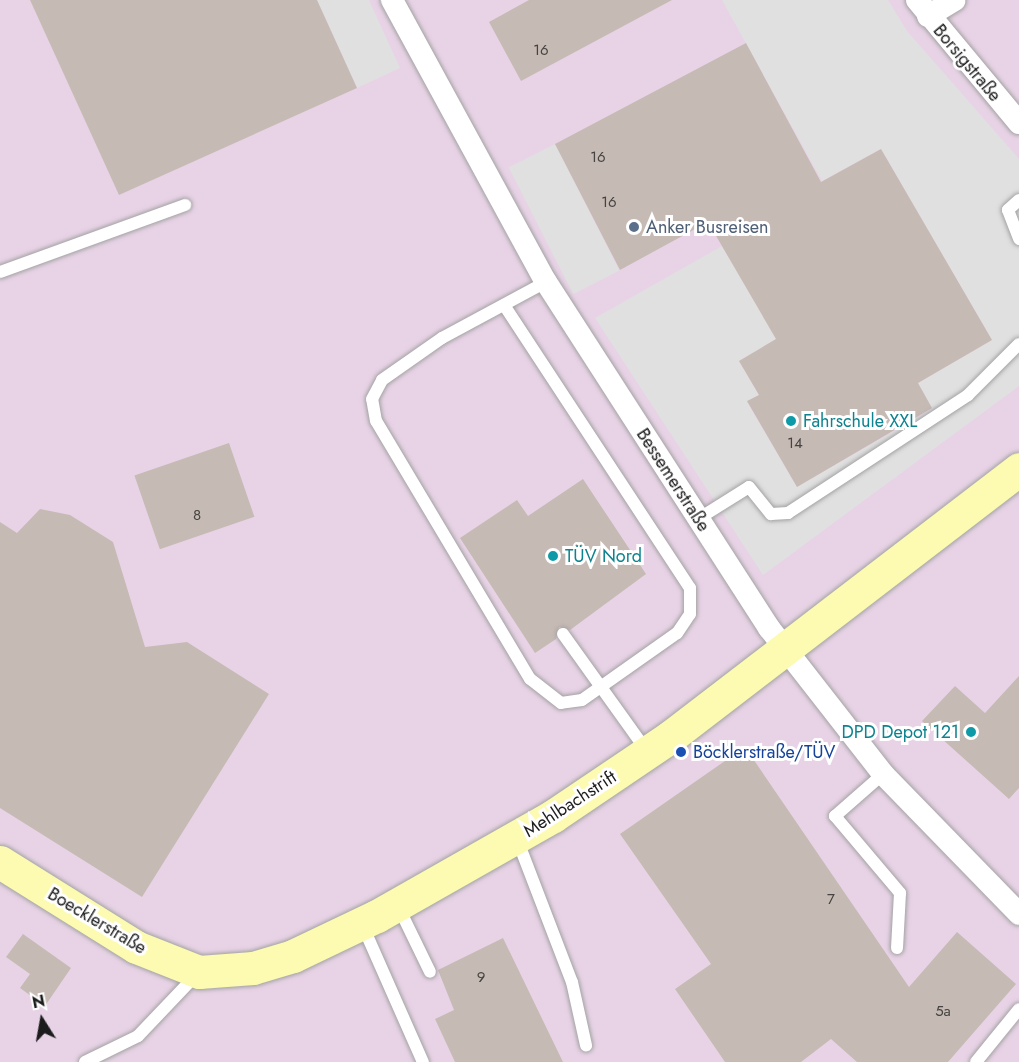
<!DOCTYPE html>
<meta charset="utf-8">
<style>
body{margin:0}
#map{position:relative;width:1019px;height:1062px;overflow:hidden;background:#eee9e1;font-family:Jost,sans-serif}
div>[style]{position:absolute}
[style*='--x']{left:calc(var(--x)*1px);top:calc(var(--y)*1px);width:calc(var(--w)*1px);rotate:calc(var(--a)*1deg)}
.industrial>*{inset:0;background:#e8d3e6;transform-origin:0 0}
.parking>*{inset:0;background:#e0e0e0;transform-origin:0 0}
.building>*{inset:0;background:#c6bab4;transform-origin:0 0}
.roads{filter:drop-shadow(0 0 2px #a3a3a3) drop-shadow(0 0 2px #a3a3a3)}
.lane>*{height:12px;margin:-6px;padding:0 6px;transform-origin:6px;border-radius:6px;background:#fff}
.street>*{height:22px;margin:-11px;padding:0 11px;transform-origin:11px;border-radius:11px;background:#fff}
.secondary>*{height:33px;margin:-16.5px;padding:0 16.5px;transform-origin:16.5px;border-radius:16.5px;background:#fdfab1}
.dots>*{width:16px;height:16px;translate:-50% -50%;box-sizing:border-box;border:3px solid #fff;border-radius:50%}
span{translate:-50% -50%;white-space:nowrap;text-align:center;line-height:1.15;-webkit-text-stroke:6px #fff;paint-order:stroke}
.number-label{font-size:15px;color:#464442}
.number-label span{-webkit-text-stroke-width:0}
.street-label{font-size:18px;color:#1c1c1c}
.service-label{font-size:18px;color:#4e5e75}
.left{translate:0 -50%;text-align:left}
.culture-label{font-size:18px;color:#0d838f}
.right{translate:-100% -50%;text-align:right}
.transit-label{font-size:18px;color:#164399}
.north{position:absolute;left:12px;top:990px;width:60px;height:60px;-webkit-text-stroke:4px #fff;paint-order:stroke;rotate:349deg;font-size:16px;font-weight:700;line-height:24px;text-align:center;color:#1c1c1c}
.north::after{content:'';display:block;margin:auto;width:21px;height:27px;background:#1c1c1c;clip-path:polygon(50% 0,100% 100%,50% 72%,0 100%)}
</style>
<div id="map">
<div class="industrial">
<i style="left:0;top:0;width:1019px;height:1062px"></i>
</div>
<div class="parking">
<i style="clip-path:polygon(317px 0,369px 0,400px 68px,357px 88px)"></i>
<i style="clip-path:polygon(722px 0,888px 0,907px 31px,1019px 159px,1019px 386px,763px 575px,595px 318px,722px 246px,776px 339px,739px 361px,759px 395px,747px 402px,797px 487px,932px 409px,918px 383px,992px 340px,881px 149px,822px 181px)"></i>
<i style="left:555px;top:144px;width:142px;height:52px;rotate:63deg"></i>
</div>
<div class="building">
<i style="clip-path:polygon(30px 0,317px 0,357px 88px,119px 195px)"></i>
<i style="clip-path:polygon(529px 0,672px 0,521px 81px,489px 22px)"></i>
<i style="clip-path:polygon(746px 43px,821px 182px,881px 149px,992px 340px,918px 383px,932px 408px,797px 487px,747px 401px,759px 395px,739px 361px,776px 339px,708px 222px,620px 270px,555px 144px)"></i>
<i style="left:229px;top:443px;width:78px;height:100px;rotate:71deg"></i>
<i style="clip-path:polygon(583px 479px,646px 574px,570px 630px,559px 627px,556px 639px,535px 653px,460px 538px,517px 500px,528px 516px)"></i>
<i style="clip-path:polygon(40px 509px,70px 515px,113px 542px,145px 647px,187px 642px,269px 694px,142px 897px,0 808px,0 522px,17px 533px)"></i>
<i style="clip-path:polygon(1019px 676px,1019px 788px,1009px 799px,922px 721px,955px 686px,985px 713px)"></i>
<i style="clip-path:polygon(745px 747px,909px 987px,957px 932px,1016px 984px,948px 1062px,857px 1062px,831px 1039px,801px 1062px,725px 1062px,675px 989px,711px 964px,620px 834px)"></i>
<i style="clip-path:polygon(23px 934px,71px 968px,45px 1006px,20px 988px,30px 974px,6px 957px)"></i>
<i style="clip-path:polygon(503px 938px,563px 1062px,455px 1062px,435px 1019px,454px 1010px,438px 970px)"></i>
</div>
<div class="roads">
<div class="lane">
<i style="--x:1019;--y:200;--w:15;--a:138"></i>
<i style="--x:1008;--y:210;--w:31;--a:69"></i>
<i style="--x:0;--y:272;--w:197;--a:-19.9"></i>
<i style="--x:504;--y:305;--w:339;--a:56.7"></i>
<i style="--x:690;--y:588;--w:26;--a:90"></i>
<i style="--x:690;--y:614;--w:23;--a:124"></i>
<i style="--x:677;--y:633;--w:116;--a:144.8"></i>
<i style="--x:582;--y:700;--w:21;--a:172"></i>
<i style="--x:561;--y:703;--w:39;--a:-142"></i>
<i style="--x:530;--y:679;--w:300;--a:-120.8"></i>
<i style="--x:376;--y:421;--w:22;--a:-100"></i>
<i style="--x:372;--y:399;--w:21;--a:-62"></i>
<i style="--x:382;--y:380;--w:73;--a:-35"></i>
<i style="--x:442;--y:338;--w:118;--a:-28.3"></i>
<i style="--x:698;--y:519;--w:60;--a:-32.1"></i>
<i style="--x:749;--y:487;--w:35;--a:51"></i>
<i style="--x:771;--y:514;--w:17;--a:-3"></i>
<i style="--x:788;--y:513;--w:215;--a:-33.2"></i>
<i style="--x:968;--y:395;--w:72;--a:-45"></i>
<i style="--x:563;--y:634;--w:143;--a:54.4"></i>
<i style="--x:883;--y:774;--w:64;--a:138.8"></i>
<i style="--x:835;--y:816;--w:101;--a:49.8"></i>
<i style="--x:900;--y:893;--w:55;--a:93.1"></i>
<i style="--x:517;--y:839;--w:153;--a:69"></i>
<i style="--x:572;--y:982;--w:65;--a:77.5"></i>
<i style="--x:398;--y:906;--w:73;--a:64.1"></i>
<i style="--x:362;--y:924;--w:151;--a:66.2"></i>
<i style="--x:85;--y:1062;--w:59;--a:-26.1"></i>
<i style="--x:138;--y:1036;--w:84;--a:-46.4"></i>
<i style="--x:976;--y:1062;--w:68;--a:-50.9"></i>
</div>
<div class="street">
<i style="--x:392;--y:0;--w:321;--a:61.4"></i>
<i style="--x:546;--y:282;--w:412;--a:57.2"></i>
<i style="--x:769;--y:628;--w:185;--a:52"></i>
<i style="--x:883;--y:774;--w:195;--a:45.8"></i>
<i style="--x:917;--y:0;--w:160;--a:50.3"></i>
<i style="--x:928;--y:16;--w:31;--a:-31"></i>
</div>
<div class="secondary">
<i style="--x:0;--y:862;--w:160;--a:32"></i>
<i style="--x:136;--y:947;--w:68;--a:21.6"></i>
<i style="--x:199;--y:972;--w:54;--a:-4.2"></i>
<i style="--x:253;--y:968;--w:42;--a:-16.7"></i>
<i style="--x:293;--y:956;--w:93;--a:-25.5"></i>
<i style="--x:377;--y:916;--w:202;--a:-29.6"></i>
<i style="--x:553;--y:816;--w:141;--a:-34"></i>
<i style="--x:670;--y:737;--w:440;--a:-37.5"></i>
</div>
</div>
<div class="dots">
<i style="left:634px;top:227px;background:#5c6f8a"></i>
<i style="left:791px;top:421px;background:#0f9aa8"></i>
<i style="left:553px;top:556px;background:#0f9aa8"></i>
<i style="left:971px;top:732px;background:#0f9aa8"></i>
<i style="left:681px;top:752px;background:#1a4fb4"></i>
</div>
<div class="number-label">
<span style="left:541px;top:51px">16</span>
<span style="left:598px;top:158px">16</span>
<span style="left:609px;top:203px">16</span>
<span style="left:795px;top:444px">14</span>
<span style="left:197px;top:516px">8</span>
<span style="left:831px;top:900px">7</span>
<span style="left:481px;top:978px">9</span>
<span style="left:943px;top:1012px">5a</span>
</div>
<div class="street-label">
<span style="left:967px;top:63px;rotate:50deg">Borsigstraße</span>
<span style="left:673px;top:480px;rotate:57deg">Bessemerstraße</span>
<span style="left:570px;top:804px;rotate:-33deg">Mehlbachstrift</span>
<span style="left:97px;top:921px;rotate:31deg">Boecklerstraße</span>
</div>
<div class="service-label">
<span class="left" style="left:646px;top:227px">Anker Busreisen</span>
</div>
<div class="culture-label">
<span class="left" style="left:803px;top:421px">Fahrschule XXL</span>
<span class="left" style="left:565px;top:556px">TÜV Nord</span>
<span class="right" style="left:959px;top:732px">DPD Depot 121</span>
</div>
<div class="transit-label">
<span class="left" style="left:693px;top:752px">Böcklerstraße/TÜV</span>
</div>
<div class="north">N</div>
</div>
